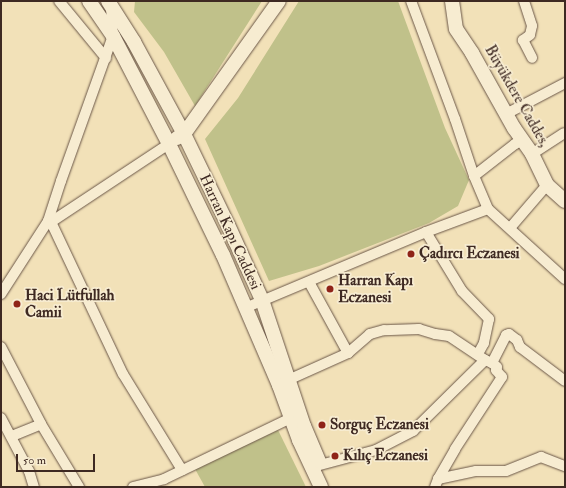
<!DOCTYPE html>
<meta charset="utf-8">
<style>
body{margin:0}
#map{position:relative;width:566px;height:488px;overflow:hidden;background:#f2e1b8;font-family:"IM FELL Double Pica",serif}
div>[style]{position:absolute}
[style*='--x']{left:calc(var(--x)*1px);top:calc(var(--y)*1px);width:calc(var(--w)*1px);rotate:calc(var(--a)*1deg)}
.green>*{inset:0;background:#c0c18a}
.roads{filter:drop-shadow(0 0 1px #6b5748) drop-shadow(0 0 1px #6b5748)}
.street>*{height:10px;margin:-5px;padding:0 5px;transform-origin:5px;border-radius:5px;background:#f7ecd1}
.secondary>*{height:14px;margin:-7px;padding:0 7px;transform-origin:7px;border-radius:7px;background:#f7ecd1}
.dots>*{width:11px;height:11px;translate:-50% -50%;box-sizing:border-box;border:2px solid #f7ecd1;border-radius:50%}
span{translate:-50% -50%;white-space:nowrap;text-align:center;line-height:1.15;-webkit-text-stroke:3.5px #f7ecd1;paint-order:stroke}
.street-label{font-size:15px;color:#3e2922}
.poi-label{font-size:15px;color:#3e2922;font-weight:700}
.left{translate:0 -50%;text-align:left}
.frame{position:absolute;inset:0;border:2px solid #3e2922;pointer-events:none}
.scale{position:absolute;left:16px;top:454px;width:79px;height:18px;box-sizing:border-box;border:2px solid #3e2922;border-top:0;padding-left:5px;font-size:12px;line-height:14px;white-space:nowrap;color:#3e2922;-webkit-text-stroke:3px #f7ecd1;paint-order:stroke}
</style>
<div id="map">
<div class="green">
<i style="clip-path:polygon(135px 1px,262px 1px,195px 106px,164px 52px,134px 12px)"></i>
<i style="clip-path:polygon(299px 1px,398px 1px,445px 128px,469px 180px,458px 206px,429px 223px,319px 266px,269px 281px,205px 139px,238px 98px)"></i>
<i style="clip-path:polygon(278px 430px,306px 487px,205px 487px,195px 469px)"></i>
</div>
<div class="roads">
<div class="street">
<i style="--x:59;--y:1;--w:74;--a:50.5"></i>
<i style="--x:524;--y:1;--w:26;--a:72"></i>
<i style="--x:532;--y:26;--w:9;--a:103"></i>
<i style="--x:530;--y:35;--w:9;--a:144"></i>
<i style="--x:523;--y:40;--w:20;--a:63"></i>
<i style="--x:506;--y:114;--w:67;--a:-27.7"></i>
<i style="--x:532;--y:154;--w:38;--a:-33"></i>
<i style="--x:474;--y:176;--w:52;--a:-38"></i>
<i style="--x:515;--y:144;--w:9;--a:-27"></i>
<i style="--x:488;--y:209;--w:104;--a:42.3"></i>
<i style="--x:48;--y:221;--w:3;--a:18"></i>
<i style="--x:51;--y:222;--w:141;--a:-33.5"></i>
<i style="--x:51;--y:222;--w:168;--a:64.7"></i>
<i style="--x:123;--y:374;--w:113;--a:58.4"></i>
<i style="--x:510;--y:228;--w:57;--a:-49.3"></i>
<i style="--x:426;--y:232;--w:69;--a:58.6"></i>
<i style="--x:462;--y:291;--w:39;--a:46"></i>
<i style="--x:489;--y:319;--w:25;--a:102"></i>
<i style="--x:484;--y:343;--w:13;--a:119"></i>
<i style="--x:1;--y:294;--w:87;--a:-57.2"></i>
<i style="--x:48;--y:221;--w:42;--a:-72"></i>
<i style="--x:61;--y:181;--w:154;--a:-70.3"></i>
<i style="--x:113;--y:36;--w:29;--a:-94"></i>
<i style="--x:245;--y:308;--w:196;--a:-22.8"></i>
<i style="--x:426;--y:232;--w:66;--a:-20.4"></i>
<i style="--x:488;--y:209;--w:36;--a:-113"></i>
<i style="--x:474;--y:176;--w:60;--a:-108.4"></i>
<i style="--x:455;--y:119;--w:126;--a:-110.4"></i>
<i style="--x:1;--y:347;--w:87;--a:62.5"></i>
<i style="--x:41;--y:424;--w:74;--a:58.9"></i>
<i style="--x:492;--y:363;--w:31;--a:-63"></i>
<i style="--x:506;--y:335;--w:3;--a:-18"></i>
<i style="--x:509;--y:334;--w:10;--a:37"></i>
<i style="--x:517;--y:340;--w:8;--a:67"></i>
<i style="--x:520;--y:347;--w:56;--a:37.1"></i>
<i style="--x:288;--y:380;--w:66;--a:-24.2"></i>
<i style="--x:348;--y:353;--w:81;--a:-118.8"></i>
<i style="--x:1;--y:418;--w:60;--a:62.2"></i>
<i style="--x:29;--y:471;--w:17;--a:73"></i>
<i style="--x:12;--y:436;--w:31;--a:-22"></i>
<i style="--x:320;--y:465;--w:58;--a:-15"></i>
<i style="--x:376;--y:450;--w:42;--a:-27.2"></i>
<i style="--x:413;--y:431;--w:101;--a:-44.6"></i>
<i style="--x:485;--y:360;--w:43;--a:-146.3"></i>
<i style="--x:449;--y:336;--w:14;--a:-172"></i>
<i style="--x:435;--y:334;--w:17;--a:-163"></i>
<i style="--x:419;--y:329;--w:35;--a:178"></i>
<i style="--x:384;--y:330;--w:15;--a:164"></i>
<i style="--x:370;--y:334;--w:29;--a:139"></i>
<i style="--x:438;--y:479;--w:34;--a:-60"></i>
<i style="--x:455;--y:449;--w:86;--a:-56.9"></i>
<i style="--x:502;--y:377;--w:9;--a:-131"></i>
<i style="--x:496;--y:370;--w:3;--a:-72"></i>
<i style="--x:497;--y:367;--w:6;--a:-141"></i>
<i style="--x:492;--y:363;--w:8;--a:-157"></i>
<i style="--x:133;--y:487;--w:32;--a:-14"></i>
<i style="--x:164;--y:479;--w:141;--a:-25.7"></i>
<i style="--x:435;--y:487;--w:9;--a:-69"></i>
<i style="--x:438;--y:479;--w:39;--a:-12"></i>
<i style="--x:476;--y:471;--w:30;--a:0"></i>
<i style="--x:506;--y:471;--w:38;--a:-22"></i>
<i style="--x:541;--y:457;--w:26;--a:21"></i>
</div>
<div class="secondary">
<i style="--x:89;--y:1;--w:42;--a:55.6"></i>
<i style="--x:113;--y:36;--w:122;--a:62.6"></i>
<i style="--x:169;--y:144;--w:123;--a:64.1"></i>
<i style="--x:223;--y:255;--w:142;--a:66.7"></i>
<i style="--x:279;--y:385;--w:59;--a:70"></i>
<i style="--x:299;--y:440;--w:52;--a:64.9"></i>
<i style="--x:108;--y:1;--w:49;--a:57.6"></i>
<i style="--x:134;--y:42;--w:105;--a:61.5"></i>
<i style="--x:184;--y:134;--w:101;--a:64.2"></i>
<i style="--x:228;--y:225;--w:82;--a:65.6"></i>
<i style="--x:262;--y:300;--w:133;--a:71.6"></i>
<i style="--x:304;--y:426;--w:38;--a:67"></i>
<i style="--x:452;--y:1;--w:28;--a:82"></i>
<i style="--x:456;--y:29;--w:29;--a:56"></i>
<i style="--x:472;--y:53;--w:86;--a:60.8"></i>
<i style="--x:514;--y:128;--w:32;--a:55"></i>
<i style="--x:532;--y:154;--w:34;--a:64"></i>
<i style="--x:547;--y:185;--w:24;--a:42"></i>
<i style="--x:177;--y:138;--w:8;--a:-30"></i>
<i style="--x:184;--y:134;--w:163;--a:-54.5"></i>
</div>
</div>
<div class="dots">
<i style="left:411px;top:254px;background:#8f2418"></i>
<i style="left:330px;top:289px;background:#8f2418"></i>
<i style="left:17px;top:304px;background:#8f2418"></i>
<i style="left:322px;top:425px;background:#8f2418"></i>
<i style="left:335px;top:456px;background:#8f2418"></i>
</div>
<div class="street-label">
<span style="left:517px;top:96px;rotate:60deg">Büyükdere Caddes,</span>
<span style="left:230px;top:232px;rotate:65deg">Harran Kapı Caddesi</span>
</div>
<div class="poi-label">
<span class="left" style="left:419px;top:254px">Çadırcı Eczanesi</span>
<span class="left" style="left:338px;top:289px">Harran Kapı<br>Eczanesi</span>
<span class="left" style="left:25px;top:304px">Haci Lütfullah<br>Camii</span>
<span class="left" style="left:330px;top:425px">Sorguç Eczanesi</span>
<span class="left" style="left:343px;top:456px">Kılıç Eczanesi</span>
</div>
<div class="frame"></div>
<div class="scale">50 m</div>
</div>
